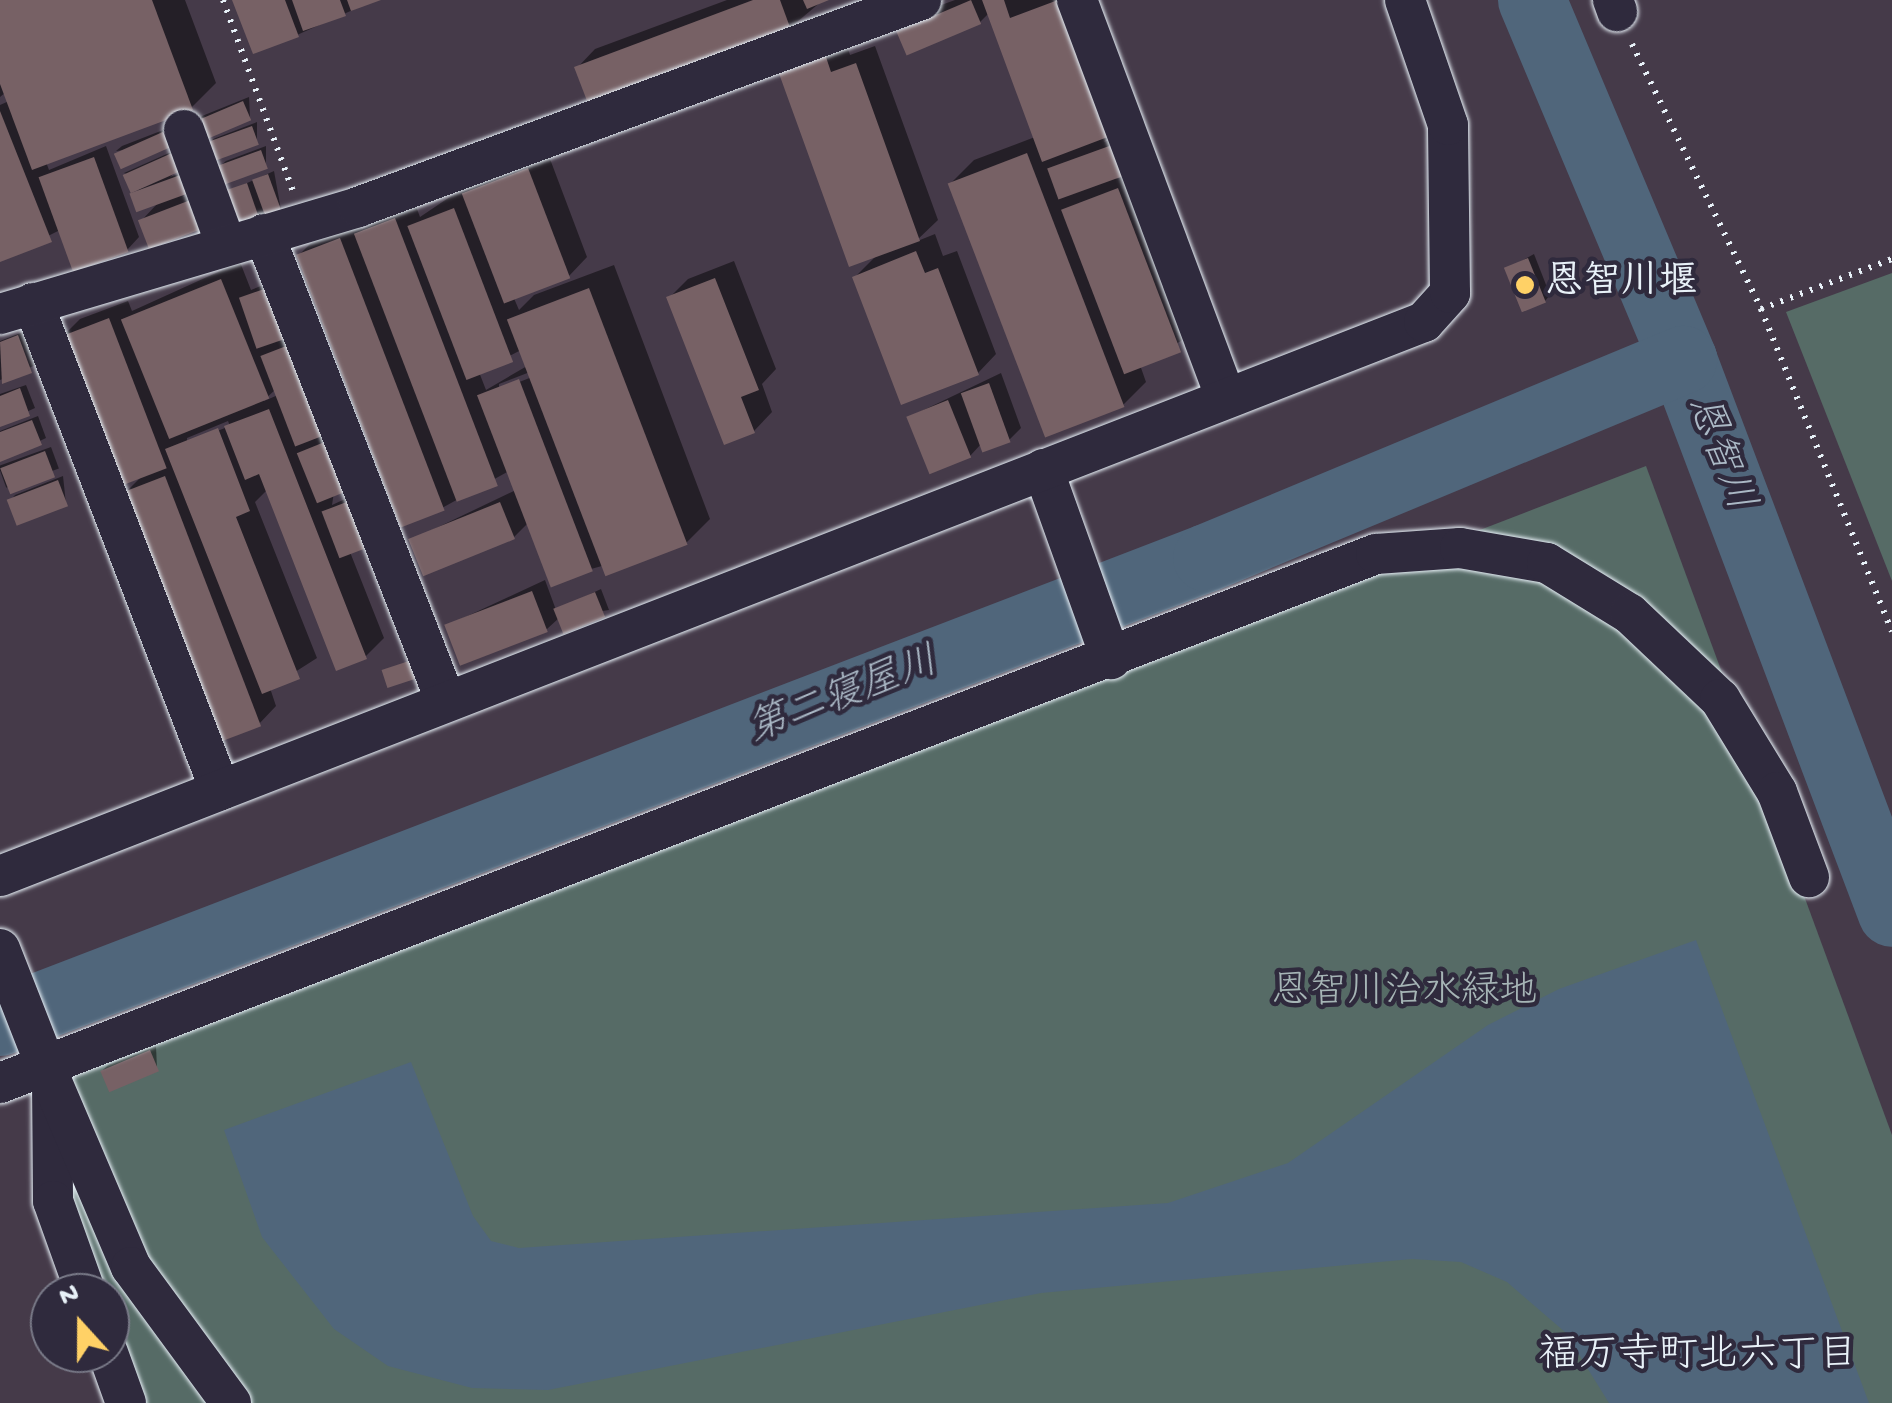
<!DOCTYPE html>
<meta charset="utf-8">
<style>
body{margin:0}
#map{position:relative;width:1892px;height:1403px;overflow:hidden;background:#453a49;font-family:"Gochi Hand","Klee One",sans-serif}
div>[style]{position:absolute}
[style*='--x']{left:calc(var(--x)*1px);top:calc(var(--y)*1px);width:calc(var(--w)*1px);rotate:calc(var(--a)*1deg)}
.green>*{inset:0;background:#566b66}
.water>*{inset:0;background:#50667b}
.shadow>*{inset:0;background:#0007;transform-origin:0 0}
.river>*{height:68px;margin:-34px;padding:0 34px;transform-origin:34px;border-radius:34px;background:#50667b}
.building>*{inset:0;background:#776165;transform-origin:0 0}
.path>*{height:6px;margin-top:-3px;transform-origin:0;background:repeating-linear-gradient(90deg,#e8f1f8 0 2.5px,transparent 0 10.5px)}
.roads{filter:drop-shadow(0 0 2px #e8f1f8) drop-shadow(0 0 2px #e8f1f8)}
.minor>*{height:40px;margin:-20px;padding:0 20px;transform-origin:20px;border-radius:20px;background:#2f2a3d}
.dots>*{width:28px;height:28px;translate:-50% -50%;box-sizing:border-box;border:5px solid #2f2a3d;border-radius:50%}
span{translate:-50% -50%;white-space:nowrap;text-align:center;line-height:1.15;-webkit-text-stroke:9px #2f2a3d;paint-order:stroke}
.poi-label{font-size:38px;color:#e8f1f8;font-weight:700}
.left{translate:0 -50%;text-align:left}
.park-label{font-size:38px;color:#a6b5b6}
.water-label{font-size:40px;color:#abb9c6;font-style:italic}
.neighbourhood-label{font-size:40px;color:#e8f1f8}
.north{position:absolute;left:30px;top:1273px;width:100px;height:100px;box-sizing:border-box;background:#2f2a3d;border:2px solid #797a88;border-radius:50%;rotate:339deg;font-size:28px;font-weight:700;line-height:40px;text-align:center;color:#e8f1f8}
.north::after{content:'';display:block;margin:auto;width:35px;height:45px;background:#ffd166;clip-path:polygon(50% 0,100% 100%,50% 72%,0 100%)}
</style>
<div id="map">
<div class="green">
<i style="clip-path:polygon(1892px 273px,1892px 581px,1786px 312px)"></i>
<i style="clip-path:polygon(1646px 466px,1892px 1135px,1892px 1403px,143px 1403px,68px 1200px,68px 1073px)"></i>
</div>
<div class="water">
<i style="clip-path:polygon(1696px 940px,1869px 1403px,1609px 1403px,1565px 1332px,1507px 1282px,1461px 1262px,1412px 1259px,1041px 1293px,548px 1390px,472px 1388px,388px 1366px,334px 1329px,262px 1237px,224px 1130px,411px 1062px,473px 1216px,491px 1241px,519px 1248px,1168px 1203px,1288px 1163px,1488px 1025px,1559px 989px)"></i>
</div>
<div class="shadow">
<i style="clip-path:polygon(0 0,185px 0,216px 83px,192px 107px,46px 162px,49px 170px,106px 146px,139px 237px,127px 250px,60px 230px,0 260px,0 105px,9px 101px,6px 92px,0 97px)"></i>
<i style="clip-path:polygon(235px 0,375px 0,297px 35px)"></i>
<i style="clip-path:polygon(727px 0,823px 0,790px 28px,577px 68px,595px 49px)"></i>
<i style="clip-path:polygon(955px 0,1089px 0,1131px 115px,1104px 142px,1124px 134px,1134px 161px,1116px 179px,1137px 171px,1198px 331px,1140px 365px,1146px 382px,1122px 406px,950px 184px,974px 160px,1035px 137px,990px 12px,980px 22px,911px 16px)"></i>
<i style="clip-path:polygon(843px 34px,850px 55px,875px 46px,938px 220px,915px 242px,935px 234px,943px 256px,957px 251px,996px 354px,978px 373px,855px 277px,879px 253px,780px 69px)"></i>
<i style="clip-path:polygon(249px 97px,250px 118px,197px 121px,202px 116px)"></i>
<i style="clip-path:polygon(257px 122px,257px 143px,208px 145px,213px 139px)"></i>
<i style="clip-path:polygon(171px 127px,170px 145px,116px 151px,122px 146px)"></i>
<i style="clip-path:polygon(266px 146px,266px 167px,220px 166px,226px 161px)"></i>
<i style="clip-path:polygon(178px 149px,184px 163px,170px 177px,188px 170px,195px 186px,183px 197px,206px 188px,215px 214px,141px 221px,157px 204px,133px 195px,147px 181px,124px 173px)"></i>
<i style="clip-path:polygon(evenodd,547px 151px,587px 257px,569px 276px,513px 296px,519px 310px,534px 295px,614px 265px,710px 519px,686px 543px,591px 569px,528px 523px,514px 537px,411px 540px,516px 490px,509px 471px,442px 508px,299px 255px,318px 236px,359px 221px,362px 229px,414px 201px,420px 217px,484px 174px,547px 151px,521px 350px,527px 366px,486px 390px,479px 372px,521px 350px,547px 151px,530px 372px,532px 377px,499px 390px,499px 384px,530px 372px)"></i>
<i style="clip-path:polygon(274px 171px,281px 210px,258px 215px,225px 193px)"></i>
<i style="clip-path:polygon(1534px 254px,1550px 295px,1545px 301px,1507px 269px)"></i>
<i style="clip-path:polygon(734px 261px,776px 369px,762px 384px,772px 412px,754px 431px,669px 298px,688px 279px)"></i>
<i style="clip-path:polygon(evenodd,240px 262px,251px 290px,285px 276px,339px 419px,321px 438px,344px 428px,332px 505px,369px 488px,350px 552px,384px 638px,365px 657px,268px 489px,255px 502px,317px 658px,270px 688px,276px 706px,258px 725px,126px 492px,145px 473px,61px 338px,80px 319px,128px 301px,132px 311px,240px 262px,276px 389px,278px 395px,264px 401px,263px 401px,276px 389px,240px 262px,228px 421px,230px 426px,187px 443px,187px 438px,228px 421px)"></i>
<i style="clip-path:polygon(23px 332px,36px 365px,0 380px,0 341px)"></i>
<i style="clip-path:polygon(1001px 373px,1021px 428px,1009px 440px,982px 443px,970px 456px,909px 417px)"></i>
<i style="clip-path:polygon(26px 385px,35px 408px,0 424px,0 394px)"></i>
<i style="clip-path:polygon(38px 416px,46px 438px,0 460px,0 431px)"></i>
<i style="left:51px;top:447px;width:23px;height:56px;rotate:70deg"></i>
<i style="clip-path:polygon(63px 476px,66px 504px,10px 501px,15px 495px)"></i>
<i style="clip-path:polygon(545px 580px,556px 610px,601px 589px,609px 610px,559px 618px,547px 629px,446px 626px)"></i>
<i style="clip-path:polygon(156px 1046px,157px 1069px,103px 1070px,108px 1065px)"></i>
</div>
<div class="river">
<i style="--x:1532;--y:0;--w:390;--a:67.2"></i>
<i style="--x:1683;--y:360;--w:591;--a:69.3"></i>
<i style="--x:0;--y:1022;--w:1293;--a:-21.03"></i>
<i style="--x:1207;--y:558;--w:516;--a:-22.59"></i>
</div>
<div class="building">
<i style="clip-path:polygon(0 0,152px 0,193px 110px,32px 170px,0 84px)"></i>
<i style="clip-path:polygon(232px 0,285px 0,299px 37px,253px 54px)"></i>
<i style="clip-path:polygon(292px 0,340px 0,346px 16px,303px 31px)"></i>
<i style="clip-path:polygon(347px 0,381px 0,351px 11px)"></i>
<i style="clip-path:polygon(753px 0,780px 0,791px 30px,589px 106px,574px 67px)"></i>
<i style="clip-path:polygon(803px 0,829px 0,807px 9px)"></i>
<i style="left:971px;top:0;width:26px;height:81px;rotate:67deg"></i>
<i style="clip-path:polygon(982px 0,1004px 0,1010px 18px,1058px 0,1113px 135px,1042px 162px)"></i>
<i style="clip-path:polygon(824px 51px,831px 72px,856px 63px,920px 241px,849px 267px,777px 68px)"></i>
<i style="left:243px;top:101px;width:21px;height:53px;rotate:67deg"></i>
<i style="clip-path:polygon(0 111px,52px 242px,0 262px)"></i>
<i style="left:252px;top:126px;width:20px;height:50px;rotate:70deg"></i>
<i style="left:165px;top:131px;width:17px;height:56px;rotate:66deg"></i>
<i style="left:1112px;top:145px;width:33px;height:69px;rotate:70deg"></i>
<i style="left:261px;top:150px;width:20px;height:46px;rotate:70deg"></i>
<i style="left:172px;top:153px;width:20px;height:54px;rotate:66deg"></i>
<i style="left:1027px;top:153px;width:272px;height:85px;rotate:69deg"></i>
<i style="left:94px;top:157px;width:101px;height:59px;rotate:70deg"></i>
<i style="left:528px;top:168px;width:118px;height:71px;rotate:69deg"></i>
<i style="left:183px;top:174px;width:20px;height:57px;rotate:70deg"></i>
<i style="left:268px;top:174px;width:40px;height:17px;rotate:70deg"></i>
<i style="left:247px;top:183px;width:36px;height:27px;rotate:71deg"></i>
<i style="left:1118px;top:188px;width:176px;height:61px;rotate:69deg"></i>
<i style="left:193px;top:199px;width:31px;height:59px;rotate:69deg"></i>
<i style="left:454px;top:208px;width:165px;height:50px;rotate:69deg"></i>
<i style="left:395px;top:218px;width:287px;height:44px;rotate:69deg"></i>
<i style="left:340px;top:238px;width:292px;height:47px;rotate:69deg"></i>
<i style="clip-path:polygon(916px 251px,925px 273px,938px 268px,979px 375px,901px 405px,852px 277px)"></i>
<i style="left:1528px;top:258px;width:48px;height:26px;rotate:68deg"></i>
<i style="clip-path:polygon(715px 278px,759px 390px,741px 397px,755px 433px,724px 445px,666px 297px)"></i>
<i style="left:221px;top:279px;width:129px;height:108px;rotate:68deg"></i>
<i style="left:273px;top:286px;width:54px;height:36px;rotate:71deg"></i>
<i style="left:589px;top:288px;width:275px;height:88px;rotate:69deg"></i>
<i style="left:109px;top:318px;width:161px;height:53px;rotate:69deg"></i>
<i style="clip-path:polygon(18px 335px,32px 373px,2px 384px,0 342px)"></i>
<i style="left:294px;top:343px;width:97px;height:36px;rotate:69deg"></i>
<i style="left:519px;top:379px;width:206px;height:45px;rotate:69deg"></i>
<i style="left:989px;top:383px;width:63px;height:30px;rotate:70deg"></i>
<i style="clip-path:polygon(20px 388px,30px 416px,0 427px,0 396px)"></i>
<i style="left:948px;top:400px;width:62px;height:45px;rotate:68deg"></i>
<i style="clip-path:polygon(269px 409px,367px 659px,336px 671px,259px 474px,245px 480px,224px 426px)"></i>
<i style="clip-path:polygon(32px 420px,42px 445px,0 462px,0 432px)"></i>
<i style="clip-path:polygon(218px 428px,250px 511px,236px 517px,300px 679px,262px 694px,165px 449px)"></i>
<i style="left:332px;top:439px;width:54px;height:38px;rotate:68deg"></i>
<i style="left:45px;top:451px;width:28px;height:48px;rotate:69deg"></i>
<i style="left:165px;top:476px;width:268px;height:45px;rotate:69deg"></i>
<i style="left:58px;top:480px;width:28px;height:55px;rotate:69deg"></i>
<i style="left:357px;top:498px;width:50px;height:38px;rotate:69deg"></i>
<i style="left:500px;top:502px;width:40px;height:99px;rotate:68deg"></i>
<i style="left:532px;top:591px;width:44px;height:94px;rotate:69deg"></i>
<i style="left:595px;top:592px;width:27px;height:45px;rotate:68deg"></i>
<i style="left:412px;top:660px;width:19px;height:32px;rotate:72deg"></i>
<i style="left:150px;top:1050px;width:23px;height:54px;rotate:67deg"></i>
</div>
<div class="path">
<i style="--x:223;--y:0;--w:203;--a:69.9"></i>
<i style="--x:1632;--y:44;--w:295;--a:64"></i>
<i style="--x:1761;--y:309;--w:348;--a:67.9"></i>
<i style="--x:1761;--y:309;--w:140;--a:-20.9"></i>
</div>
<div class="roads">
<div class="minor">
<i style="--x:1077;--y:0;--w:425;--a:69.5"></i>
<i style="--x:1613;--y:0;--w:12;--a:70"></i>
<i style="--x:184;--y:130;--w:122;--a:69.9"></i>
<i style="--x:264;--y:234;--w:502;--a:68.75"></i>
<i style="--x:33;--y:303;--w:522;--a:68.99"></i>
<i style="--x:0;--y:314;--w:374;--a:-16.6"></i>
<i style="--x:358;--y:207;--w:600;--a:-20.19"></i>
<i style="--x:1043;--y:469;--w:202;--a:70.3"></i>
<i style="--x:0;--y:876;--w:1528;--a:-21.26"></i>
<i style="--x:1424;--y:322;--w:39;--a:-48"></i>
<i style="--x:1450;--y:293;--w:168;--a:-90.7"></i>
<i style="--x:1448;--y:125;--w:132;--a:-109"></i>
<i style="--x:0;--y:949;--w:143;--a:68.6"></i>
<i style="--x:52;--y:1082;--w:119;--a:89.5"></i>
<i style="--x:53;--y:1201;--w:98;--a:70.3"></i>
<i style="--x:52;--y:1082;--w:201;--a:66.9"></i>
<i style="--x:131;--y:1267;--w:169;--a:53.7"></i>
<i style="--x:0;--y:1083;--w:1474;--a:-21.03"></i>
<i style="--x:1376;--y:554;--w:84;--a:-4.1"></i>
<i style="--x:1460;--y:548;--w:88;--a:9.8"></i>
<i style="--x:1547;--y:563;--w:97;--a:31.6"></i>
<i style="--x:1630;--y:614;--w:124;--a:43.4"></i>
<i style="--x:1720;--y:699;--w:109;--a:58.5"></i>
<i style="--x:1777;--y:792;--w:91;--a:69.4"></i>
<i style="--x:108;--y:1353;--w:53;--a:70.2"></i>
</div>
</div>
<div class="dots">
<i style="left:1525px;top:285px;background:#ffd166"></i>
</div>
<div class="poi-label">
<span class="left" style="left:1545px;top:285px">恩智川堰</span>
</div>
<div class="park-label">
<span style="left:1404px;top:995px">恩智川治水緑地</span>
</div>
<div class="water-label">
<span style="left:1718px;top:454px;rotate:69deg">恩智川</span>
<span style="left:844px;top:698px;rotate:-21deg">第二寝屋川</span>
</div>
<div class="neighbourhood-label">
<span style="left:1698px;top:1358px">福万寺町北六丁目</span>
</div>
<div class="north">N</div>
</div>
